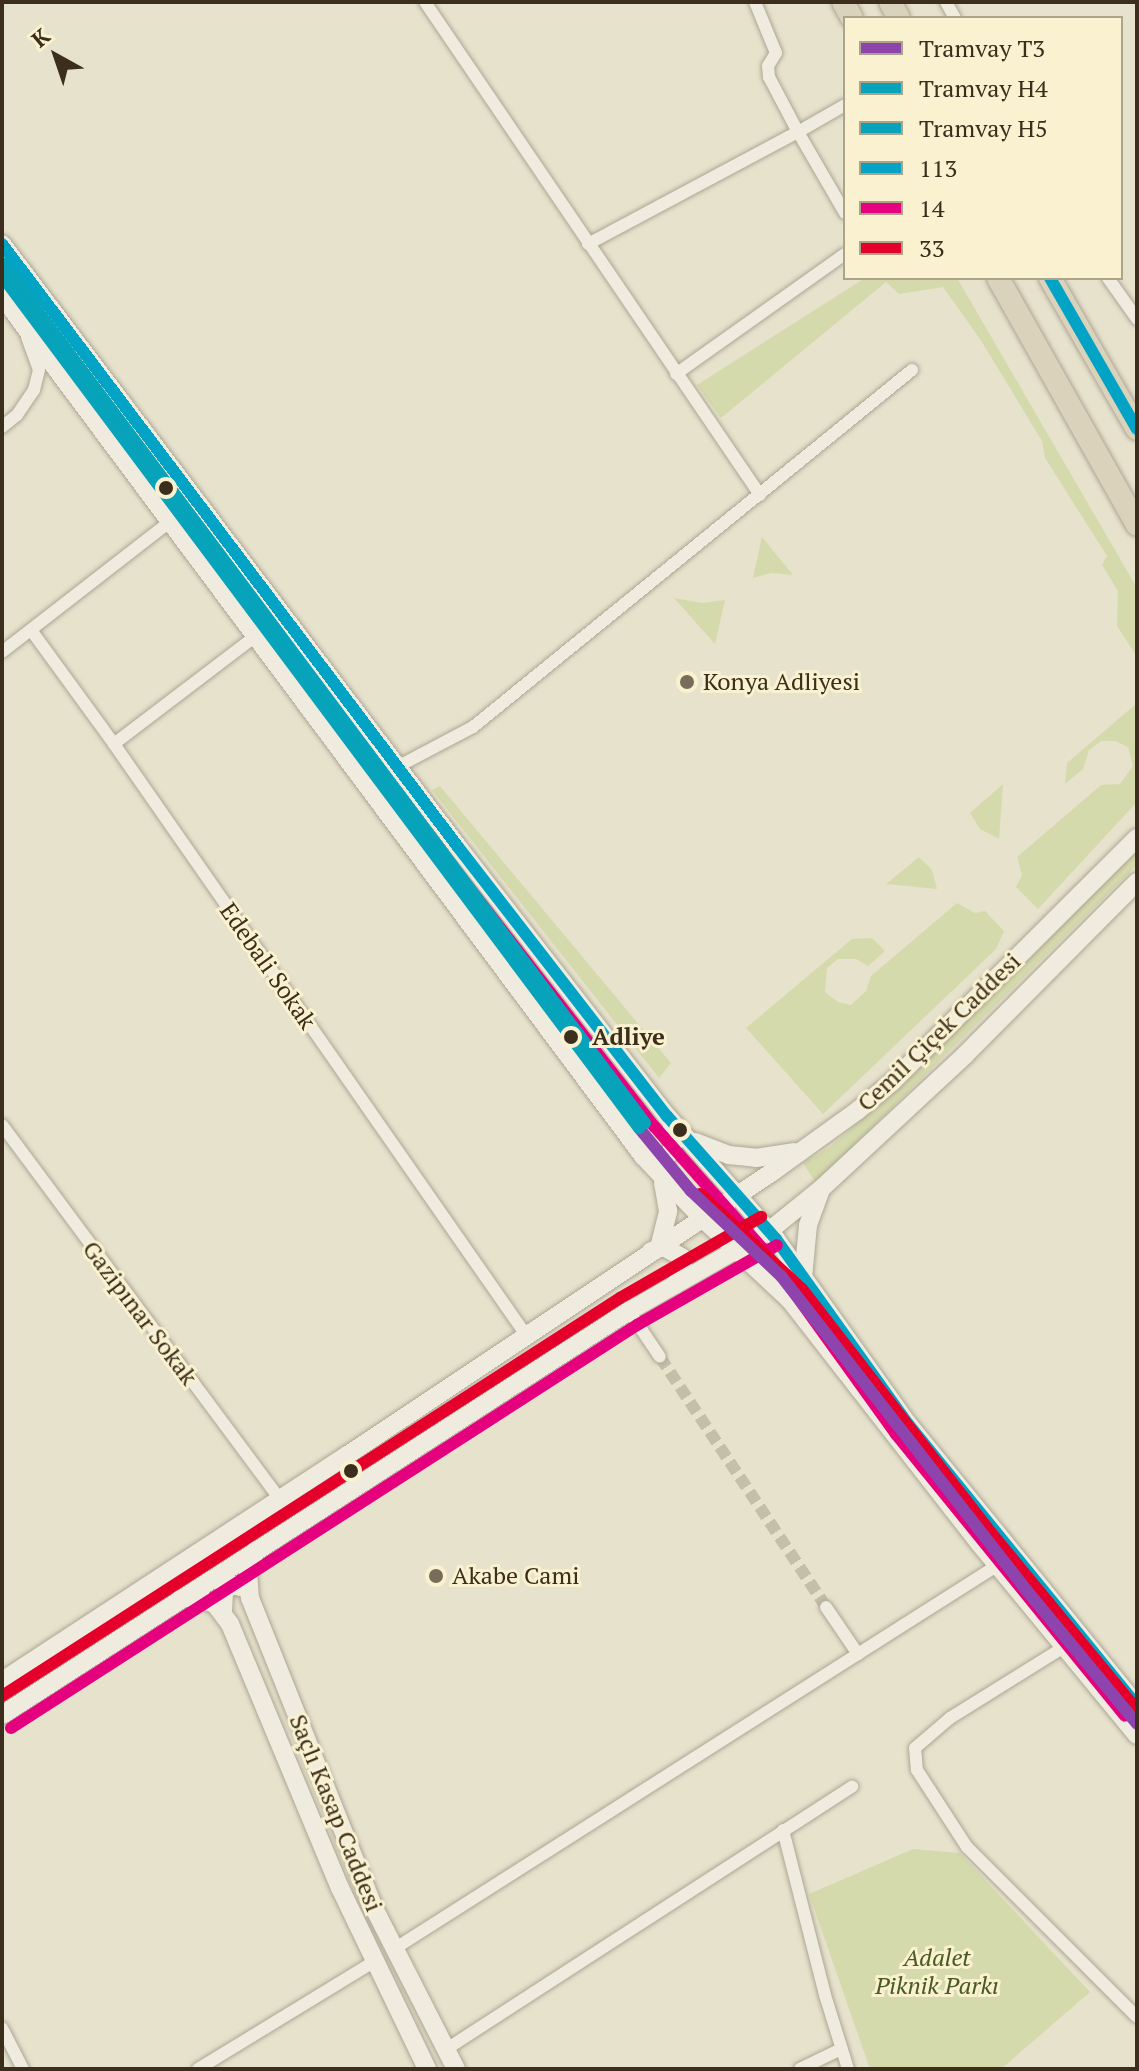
<!DOCTYPE html>
<meta charset="utf-8">
<style>
body{margin:0}
#map{position:relative;width:1139px;height:2071px;overflow:hidden;background:#e7e2cc;font-family:"PT Serif",serif}
div>[style]{position:absolute}
[style*='--x']{left:calc(var(--x)*1px);top:calc(var(--y)*1px);width:calc(var(--w)*1px);rotate:calc(var(--a)*1deg)}
.green>*{inset:0;background:#d5daac}
.street-tunnel>*{height:12px;margin-top:-6px;transform-origin:0;background:repeating-linear-gradient(90deg,#c5bea9 0 12px,transparent 0 18px)}
.roads{filter:drop-shadow(0 0 2px #aca695) drop-shadow(0 0 2px #aca695)}
.street>*{height:12px;margin:-6px;padding:0 6px;transform-origin:6px;border-radius:6px;background:#efebde}
.secondary>*{height:18px;margin:-9px;padding:0 9px;transform-origin:9px;border-radius:9px;background:#efebde}
.highway>*{height:22px;margin:-11px;padding:0 11px;transform-origin:11px;border-radius:11px;background:#dbd2bc}
.bus-1>*{height:12px;margin:-6px;padding:0 6px;transform-origin:6px;border-radius:6px;background:#03a3c5}
.bus-2>*{height:12px;margin:-6px;padding:0 6px;transform-origin:6px;border-radius:6px;background:#e5007d}
.bus-3>*{height:12px;margin:-6px;padding:0 6px;transform-origin:6px;border-radius:6px;background:#e4002b}
.tram-1>*{height:12px;margin:-6px;padding:0 6px;transform-origin:6px;border-radius:6px;background:#8e44ad}
.tram-2>*{height:12px;margin:-6px;padding:0 6px;transform-origin:6px;border-radius:6px;background:#06a3ba}
.tram-3>*{height:12px;margin:-6px;padding:0 6px;transform-origin:6px;border-radius:6px;background:#06a3ba}
.dots>*{width:22px;height:22px;translate:-50% -50%;box-sizing:border-box;border:4px solid #f9f1d0;border-radius:50%}
span{translate:-50% -50%;white-space:nowrap;text-align:center;line-height:1.15;-webkit-text-stroke:6px #f9f1d0;paint-order:stroke}
.poi-label{font-size:24px;color:#3c2e1c}
.left{translate:0 -50%;text-align:left}
.street-label{font-size:24px;color:#3c2e1c}
.stop-label{font-size:24px;color:#3c2e1c;font-weight:700}
.park-label{font-size:24px;color:#485b20;font-style:italic}
.frame{position:absolute;inset:0;border:4px solid #3c2e1c;pointer-events:none}
.legend{position:absolute;left:843px;top:16px;width:280px;height:264px;box-sizing:border-box;background:#f9f1d0;border:2px solid #ada388;margin:0;padding:10px 14px;list-style:none;font-size:24px;color:#3c2e1c}
.legend li{display:flex;align-items:center;gap:16px;height:40px}
.legend b{width:40px;border:2px solid #ada388}
.north{position:absolute;left:16px;top:16px;width:80px;height:80px;-webkit-text-stroke:6px #f9f1d0;paint-order:stroke;rotate:320deg;font-size:22px;font-weight:700;line-height:32px;text-align:center;color:#3c2e1c}
.north::after{content:'';display:block;margin:auto;width:28px;height:36px;background:#3c2e1c;clip-path:polygon(50% 0,100% 100%,50% 72%,0 100%)}
</style>
<div id="map">
<div class="green">
<i style="clip-path:polygon(865px 278px,957px 278px,1137px 588px,1137px 657px,1117px 626px,1118px 591px,1102px 565px,1107px 556px,1045px 458px,1042px 441px,980px 339px,943px 287px,899px 294px,886px 282px,721px 418px,697px 385px)"></i>
<i style="clip-path:polygon(762px 537px,793px 575px,771px 573px,753px 578px)"></i>
<i style="clip-path:polygon(674px 598px,702px 603px,725px 600px,715px 644px)"></i>
<i style="clip-path:polygon(1137px 703px,1137px 802px,1038px 909px,1016px 887px,1022px 875px,1017px 857px,1101px 785px,1120px 784px,1133px 766px,1128px 747px,1115px 741px,1101px 741px,1089px 750px,1083px 769px,1065px 784px,1067px 763px)"></i>
<i style="clip-path:polygon(1003px 784px,999px 839px,980px 829px,970px 813px)"></i>
<i style="clip-path:polygon(440px 786px,671px 1063px,659px 1078px,432px 790px)"></i>
<i style="clip-path:polygon(1137px 851px,1137px 865px,816px 1183px,803px 1163px,830px 1147px,874px 1109px)"></i>
<i style="clip-path:polygon(919px 857px,932px 870px,937px 889px,886px 884px)"></i>
<i style="clip-path:polygon(957px 903px,975px 913px,985px 911px,1004px 931px,996px 949px,823px 1114px,746px 1028px,852px 939px,872px 938px,885px 951px,868px 966px,856px 959px,838px 959px,827px 968px,825px 992px,838px 1002px,851px 1005px,866px 991px,871px 976px)"></i>
<i style="clip-path:polygon(913px 1849px,960px 1853px,1090px 1992px,1001px 2069px,870px 2069px,809px 1894px)"></i>
</div>
<div class="street-tunnel">
<i style="--x:660;--y:1357;--w:300;--a:56.4"></i>
</div>
<div class="roads">
<div class="street">
<i style="--x:425;--y:2;--w:596;--a:55.8"></i>
<i style="--x:755;--y:2;--w:55;--a:67.6"></i>
<i style="--x:776;--y:53;--w:15;--a:122"></i>
<i style="--x:768;--y:66;--w:11;--a:85"></i>
<i style="--x:769;--y:77;--w:62;--a:62.2"></i>
<i style="--x:798;--y:132;--w:54;--a:-29.9"></i>
<i style="--x:946;--y:2;--w:18;--a:61"></i>
<i style="--x:588;--y:244;--w:238;--a:-28.1"></i>
<i style="--x:798;--y:132;--w:94;--a:59.9"></i>
<i style="--x:1108;--y:278;--w:50;--a:54.7"></i>
<i style="--x:676;--y:374;--w:207;--a:-35.4"></i>
<i style="--x:2;--y:427;--w:19;--a:-39"></i>
<i style="--x:17;--y:415;--w:30;--a:-56"></i>
<i style="--x:34;--y:390;--w:21;--a:-76"></i>
<i style="--x:39;--y:370;--w:35;--a:-110"></i>
<i style="--x:31;--y:630;--w:141;--a:53.9"></i>
<i style="--x:257;--y:635;--w:180;--a:142.7"></i>
<i style="--x:114;--y:744;--w:720;--a:55.12"></i>
<i style="--x:2;--y:652;--w:214;--a:-37.8"></i>
<i style="--x:397;--y:767;--w:86;--a:-27.8"></i>
<i style="--x:473;--y:727;--w:566;--a:-39.12"></i>
<i style="--x:2;--y:1125;--w:467;--a:53.4"></i>
<i style="--x:629;--y:1311;--w:55;--a:56"></i>
<i style="--x:826;--y:1607;--w:57;--a:55.8"></i>
<i style="--x:1064;--y:1647;--w:134;--a:148.1"></i>
<i style="--x:950;--y:1718;--w:46;--a:139.4"></i>
<i style="--x:915;--y:1748;--w:22;--a:85"></i>
<i style="--x:917;--y:1770;--w:92;--a:57"></i>
<i style="--x:967;--y:1847;--w:240;--a:45"></i>
<i style="--x:783;--y:1830;--w:170;--a:75.7"></i>
<i style="--x:825;--y:1995;--w:77;--a:72.7"></i>
<i style="--x:394;--y:1949;--w:716;--a:-32.45"></i>
<i style="--x:2;--y:2028;--w:46;--a:62.9"></i>
<i style="--x:445;--y:2050;--w:485;--a:-32.9"></i>
<i style="--x:198;--y:2069;--w:205;--a:-31.4"></i>
<i style="--x:800;--y:2069;--w:46;--a:-26"></i>
</div>
<div class="secondary">
<i style="--x:2;--y:244;--w:756;--a:52.9"></i>
<i style="--x:458;--y:847;--w:341;--a:52.2"></i>
<i style="--x:667;--y:1116;--w:164;--a:48.5"></i>
<i style="--x:776;--y:1239;--w:227;--a:54.5"></i>
<i style="--x:908;--y:1424;--w:363;--a:50.9"></i>
<i style="--x:2;--y:296;--w:1073;--a:53.3"></i>
<i style="--x:643;--y:1156;--w:86;--a:46.4"></i>
<i style="--x:702;--y:1218;--w:120;--a:43"></i>
<i style="--x:790;--y:1300;--w:309;--a:52.1"></i>
<i style="--x:980;--y:1544;--w:247;--a:50.6"></i>
<i style="--x:695;--y:1142;--w:36;--a:21"></i>
<i style="--x:729;--y:1155;--w:27;--a:6"></i>
<i style="--x:756;--y:1158;--w:38;--a:-9"></i>
<i style="--x:643;--y:1156;--w:10;--a:37"></i>
<i style="--x:651;--y:1162;--w:12;--a:-9"></i>
<i style="--x:663;--y:1160;--w:10;--a:-45"></i>
<i style="--x:670;--y:1153;--w:14;--a:-65"></i>
<i style="--x:676;--y:1140;--w:19;--a:-106"></i>
<i style="--x:660;--y:1244;--w:34;--a:-76"></i>
<i style="--x:668;--y:1211;--w:29;--a:-100"></i>
<i style="--x:651;--y:1251;--w:14;--a:-17"></i>
<i style="--x:664;--y:1247;--w:22;--a:30"></i>
<i style="--x:683;--y:1258;--w:13;--a:90"></i>
<i style="--x:683;--y:1271;--w:16;--a:120"></i>
<i style="--x:803;--y:1278;--w:53;--a:-84.6"></i>
<i style="--x:808;--y:1225;--w:35;--a:-70"></i>
<i style="--x:256;--y:1550;--w:22;--a:111"></i>
<i style="--x:248;--y:1571;--w:27;--a:86"></i>
<i style="--x:250;--y:1598;--w:334;--a:68.2"></i>
<i style="--x:374;--y:1908;--w:181;--a:63"></i>
<i style="--x:180;--y:1599;--w:12;--a:-9"></i>
<i style="--x:192;--y:1597;--w:24;--a:17"></i>
<i style="--x:215;--y:1604;--w:25;--a:53"></i>
<i style="--x:230;--y:1624;--w:286;--a:67.4"></i>
<i style="--x:340;--y:1888;--w:201;--a:64.3"></i>
<i style="--x:223;--y:1611;--w:20;--a:-87"></i>
<i style="--x:224;--y:1591;--w:11;--a:-34"></i>
<i style="--x:233;--y:1585;--w:16;--a:15"></i>
<i style="--x:2;--y:1681;--w:411;--a:-33.2"></i>
<i style="--x:346;--y:1456;--w:511;--a:-33.66"></i>
<i style="--x:771;--y:1173;--w:106;--a:-35.8"></i>
<i style="--x:857;--y:1111;--w:45;--a:-39.6"></i>
<i style="--x:892;--y:1082;--w:346;--a:-44.9"></i>
<i style="--x:2;--y:1715;--w:746;--a:-32.8"></i>
<i style="--x:629;--y:1311;--w:161;--a:-29.7"></i>
<i style="--x:769;--y:1231;--w:68;--a:-39.1"></i>
<i style="--x:822;--y:1188;--w:195;--a:-42.9"></i>
<i style="--x:965;--y:1055;--w:244;--a:-45.2"></i>
</div>
<div class="highway">
<i style="--x:843;--y:2;--w:18;--a:61"></i>
<i style="--x:890;--y:2;--w:18;--a:61"></i>
<i style="--x:998;--y:278;--w:283;--a:60.6"></i>
<i style="--x:1050;--y:278;--w:174;--a:60.1"></i>
</div>
</div>
<div class="bus-1">
<i style="--x:2;--y:244;--w:756;--a:52.9"></i>
<i style="--x:458;--y:847;--w:341;--a:52.2"></i>
<i style="--x:667;--y:1116;--w:164;--a:48.5"></i>
<i style="--x:776;--y:1239;--w:227;--a:54.5"></i>
<i style="--x:908;--y:1424;--w:363;--a:50.9"></i>
<i style="--x:1050;--y:278;--w:174;--a:60.1"></i>
</div>
<div class="bus-2">
<i style="--x:2;--y:271;--w:735;--a:52.91"></i>
<i style="--x:445;--y:857;--w:341;--a:52.2"></i>
<i style="--x:654;--y:1126;--w:164;--a:48.5"></i>
<i style="--x:763;--y:1249;--w:228;--a:54.3"></i>
<i style="--x:896;--y:1434;--w:363;--a:50.9"></i>
<i style="--x:11;--y:1728;--w:745;--a:-32.77"></i>
<i style="--x:637;--y:1325;--w:161;--a:-29.7"></i>
</div>
<div class="bus-3">
<i style="--x:700;--y:1194;--w:139;--a:43"></i>
<i style="--x:802;--y:1289;--w:310;--a:52.2"></i>
<i style="--x:992;--y:1534;--w:228;--a:50.5"></i>
<i style="--x:2;--y:1696;--w:735;--a:-32.78"></i>
<i style="--x:620;--y:1298;--w:163;--a:-29.9"></i>
</div>
<div class="tram-1">
<i style="--x:639;--y:1128;--w:82;--a:50.5"></i>
<i style="--x:691;--y:1191;--w:124;--a:43.4"></i>
<i style="--x:781;--y:1276;--w:393;--a:52"></i>
<i style="--x:1023;--y:1586;--w:179;--a:50.4"></i>
</div>
<div class="tram-2">
<i style="--x:2;--y:263;--w:1074;--a:53.22"></i>
</div>
<div class="tram-3">
<i style="--x:2;--y:276;--w:1064;--a:53.22"></i>
</div>
<div class="dots">
<i style="left:166px;top:488px;background:#3c2e1c"></i>
<i style="left:687px;top:682px;background:#786d5a"></i>
<i style="left:571px;top:1037px;background:#3c2e1c"></i>
<i style="left:680px;top:1130px;background:#3c2e1c"></i>
<i style="left:351px;top:1471px;background:#3c2e1c"></i>
<i style="left:436px;top:1576px;background:#786d5a"></i>
</div>
<div class="poi-label">
<span class="left" style="left:703px;top:682px">Konya Adliyesi</span>
<span class="left" style="left:452px;top:1576px">Akabe Cami</span>
</div>
<div class="street-label">
<span style="left:268px;top:966px;rotate:55deg">Edebali Sokak</span>
<span style="left:939px;top:1032px;rotate:-44deg">Cemil Çiçek Caddesi</span>
<span style="left:140px;top:1313px;rotate:53deg">Gazipınar Sokak</span>
<span style="left:336px;top:1813px;rotate:68deg">Saçlı Kasap Caddesi</span>
</div>
<div class="stop-label">
<span class="left" style="left:592px;top:1037px">Adliye</span>
</div>
<div class="park-label">
<span style="left:937px;top:1972px">Adalet<br>Piknik Parkı</span>
</div>
<div class="frame"></div>
<ul class="legend">
<li><b style="height:10px;background:#8e44ad"></b>Tramvay T3</li>
<li><b style="height:10px;background:#06a3ba"></b>Tramvay H4</li>
<li><b style="height:10px;background:#06a3ba"></b>Tramvay H5</li>
<li><b style="height:10px;background:#03a3c5"></b>113</li>
<li><b style="height:10px;background:#e5007d"></b>14</li>
<li><b style="height:10px;background:#e4002b"></b>33</li>
</ul>
<div class="north">K</div>
</div>
